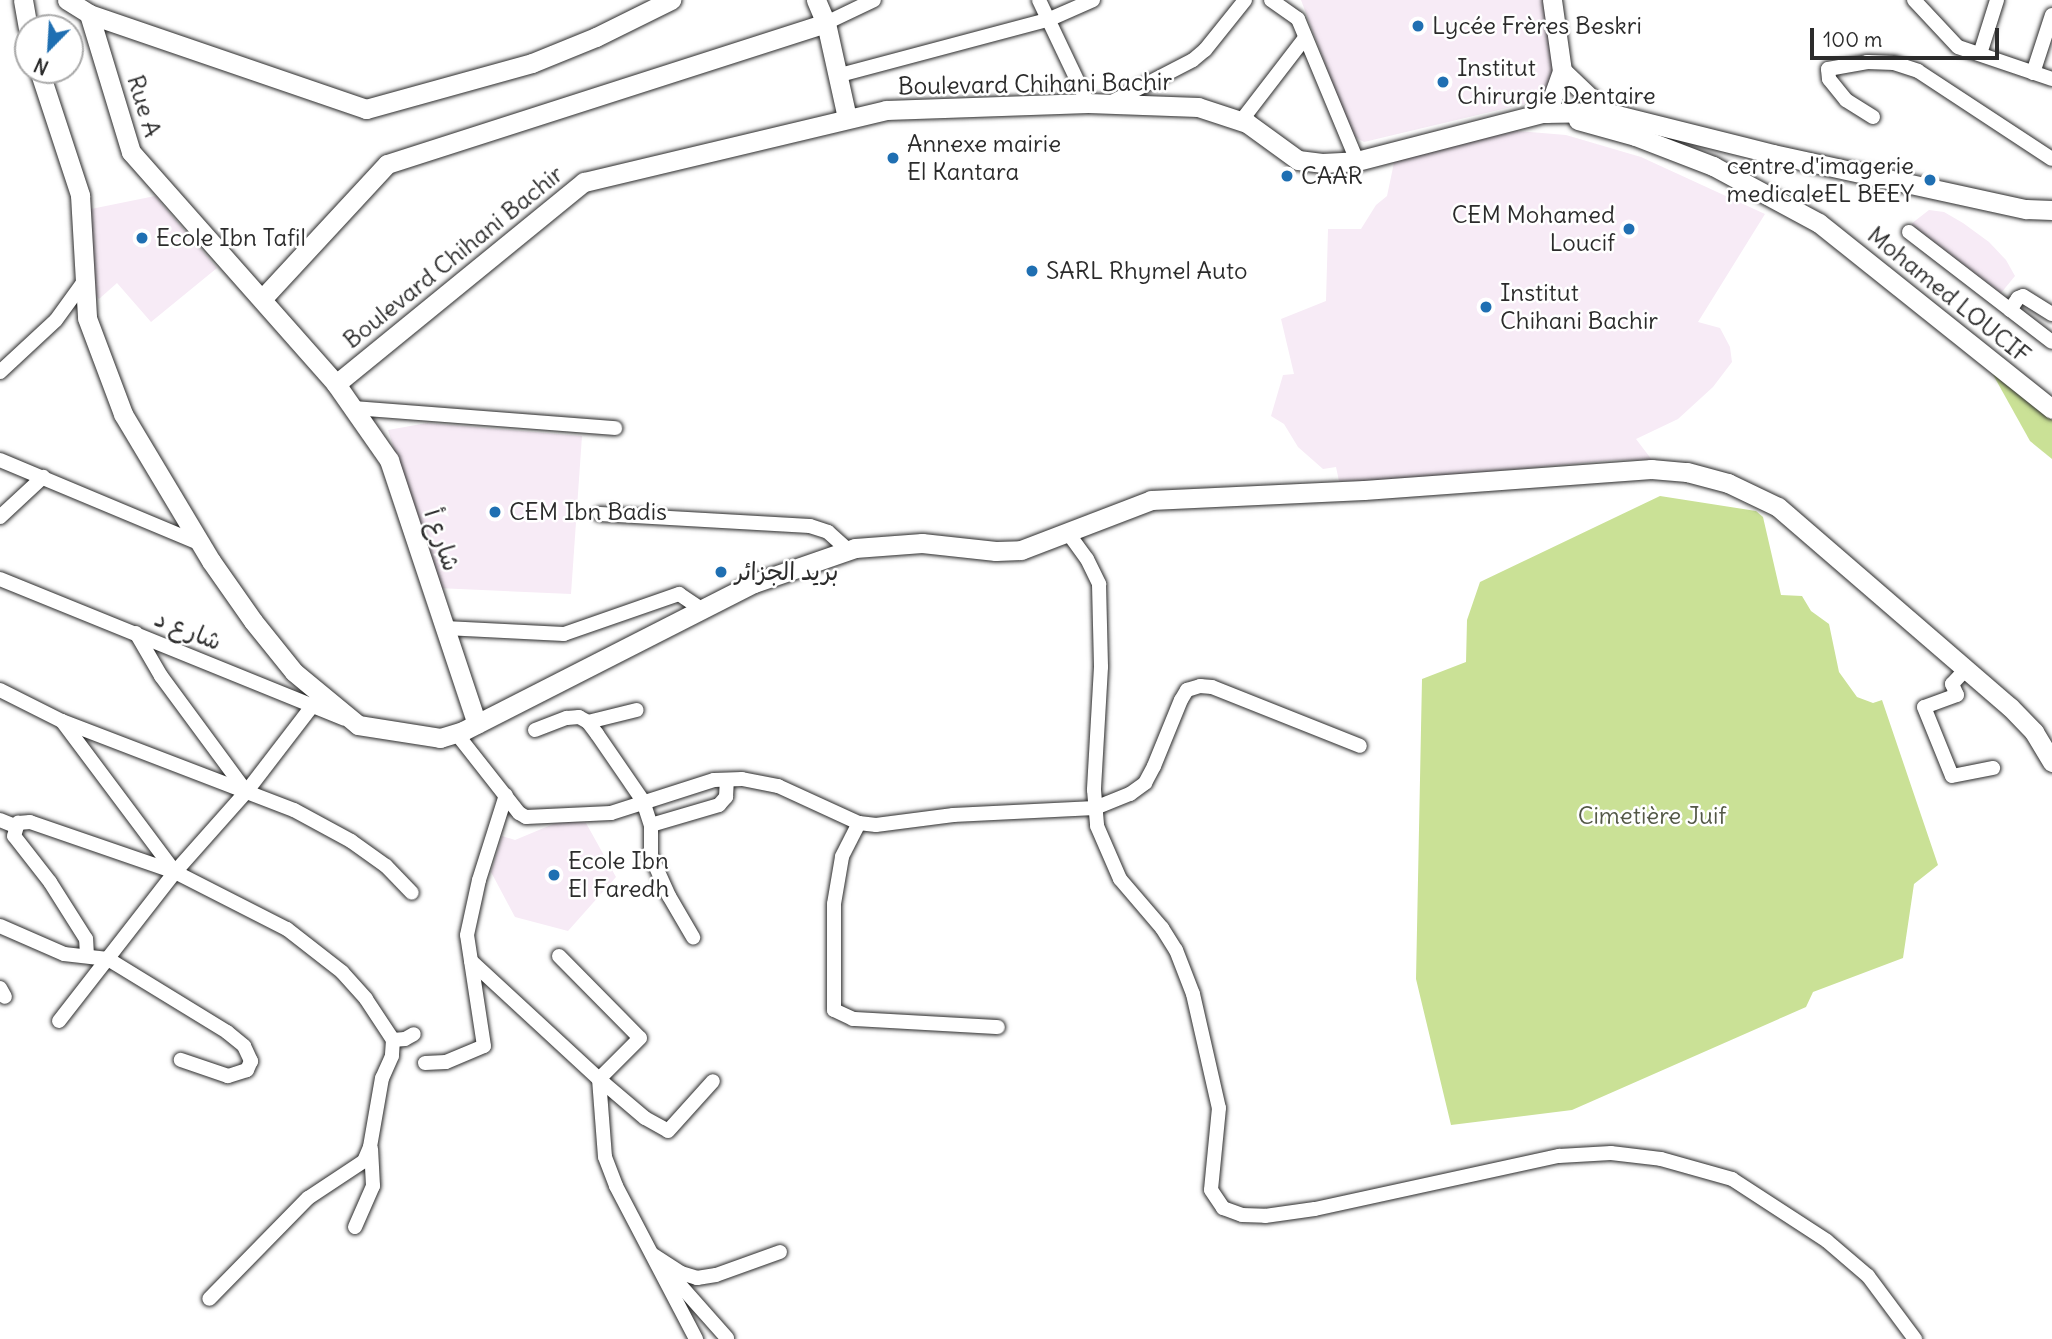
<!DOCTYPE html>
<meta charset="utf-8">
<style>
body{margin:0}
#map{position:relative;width:2052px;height:1339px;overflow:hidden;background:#fff;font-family:Delius,"Playpen Sans Arabic",sans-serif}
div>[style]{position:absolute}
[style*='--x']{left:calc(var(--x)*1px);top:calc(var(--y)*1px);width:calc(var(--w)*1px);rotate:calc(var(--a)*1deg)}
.built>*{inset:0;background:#f7ebf6}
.green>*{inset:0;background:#cae196}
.roads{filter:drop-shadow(0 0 2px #2b2b2b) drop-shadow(0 0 2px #2b2b2b)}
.street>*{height:14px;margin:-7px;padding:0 7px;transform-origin:7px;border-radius:7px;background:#fff}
.secondary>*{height:19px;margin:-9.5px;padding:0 9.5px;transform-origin:9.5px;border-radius:9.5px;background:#fff}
.dots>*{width:19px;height:19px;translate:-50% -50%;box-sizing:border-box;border:4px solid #fff;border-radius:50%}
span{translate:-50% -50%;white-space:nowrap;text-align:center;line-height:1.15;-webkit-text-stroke:5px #fff;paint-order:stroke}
.poi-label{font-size:24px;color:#2b2b2b}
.left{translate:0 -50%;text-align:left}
.right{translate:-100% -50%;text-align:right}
.street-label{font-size:24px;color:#2b2b2b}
.park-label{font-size:24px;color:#535846}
.north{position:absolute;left:14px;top:14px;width:70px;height:70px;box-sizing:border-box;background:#fff;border:2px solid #aaa;border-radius:50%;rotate:204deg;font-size:19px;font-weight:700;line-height:28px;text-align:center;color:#2b2b2b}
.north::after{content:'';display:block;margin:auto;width:24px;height:32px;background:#1f6fb2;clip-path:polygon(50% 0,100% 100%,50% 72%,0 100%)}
.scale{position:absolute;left:1810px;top:28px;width:189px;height:32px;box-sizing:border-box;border:4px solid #2b2b2b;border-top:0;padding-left:9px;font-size:21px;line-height:24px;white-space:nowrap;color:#2b2b2b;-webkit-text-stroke:5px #fff;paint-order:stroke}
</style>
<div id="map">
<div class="built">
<i style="clip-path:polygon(1301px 0,1546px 0,1555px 74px,1544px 98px,1536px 101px,1364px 142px,1352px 135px)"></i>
<i style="clip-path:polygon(1517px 131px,1566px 135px,1641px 157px,1765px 214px,1698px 322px,1720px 328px,1730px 347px,1732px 362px,1713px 387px,1678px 419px,1636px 439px,1652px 460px,1615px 460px,1387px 481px,1339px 481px,1336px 467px,1323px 469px,1298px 447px,1284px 424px,1271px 416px,1283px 375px,1294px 374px,1281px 319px,1326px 301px,1328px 229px,1361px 229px,1376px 205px,1387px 196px,1395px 158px)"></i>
<i style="clip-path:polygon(155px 196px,217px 268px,151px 322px,117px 283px,99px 299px,94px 293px,91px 209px)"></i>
<i style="clip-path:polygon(1929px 210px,1944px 212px,1963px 223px,1989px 242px,2006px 260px,2015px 276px,2001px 293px,1911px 224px)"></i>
<i style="clip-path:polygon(427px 423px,582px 436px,571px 594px,437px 588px,388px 430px)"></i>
<i style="clip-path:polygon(563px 820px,586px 823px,616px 877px,568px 931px,515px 917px,491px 872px,502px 836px,515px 840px)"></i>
</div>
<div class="green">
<i style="clip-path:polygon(1991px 371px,2052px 420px,2052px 459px,2030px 441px)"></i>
<i style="clip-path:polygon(1660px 496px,1756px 511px,1763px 517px,1781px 595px,1802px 596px,1811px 611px,1829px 624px,1839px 672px,1857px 697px,1873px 703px,1882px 700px,1938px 865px,1914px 884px,1903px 958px,1813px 992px,1806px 1007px,1572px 1110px,1451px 1125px,1416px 979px,1422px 679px,1466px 662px,1467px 620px,1480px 582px)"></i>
</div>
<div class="roads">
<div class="street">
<i style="--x:1039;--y:0;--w:114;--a:64.6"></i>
<i style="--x:1271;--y:0;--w:33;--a:35"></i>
<i style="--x:1298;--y:19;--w:154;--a:67.4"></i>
<i style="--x:1914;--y:0;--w:64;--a:46.9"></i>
<i style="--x:1958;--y:47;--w:99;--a:18.8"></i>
<i style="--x:826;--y:23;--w:53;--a:-25.6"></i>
<i style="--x:1980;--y:54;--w:57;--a:-72.5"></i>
<i style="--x:2033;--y:73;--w:61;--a:-71.9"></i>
<i style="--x:840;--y:75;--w:217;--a:-14.9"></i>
<i style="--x:1050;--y:19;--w:47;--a:-23.8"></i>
<i style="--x:1110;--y:103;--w:93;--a:-27.4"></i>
<i style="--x:1193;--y:60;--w:16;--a:-40"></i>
<i style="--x:1205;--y:50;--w:64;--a:-51.3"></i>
<i style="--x:1873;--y:117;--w:32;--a:-148"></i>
<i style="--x:1846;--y:100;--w:27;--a:-129"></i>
<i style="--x:1829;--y:79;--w:10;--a:-96"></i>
<i style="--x:1828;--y:69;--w:40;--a:-10"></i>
<i style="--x:1867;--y:62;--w:27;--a:2"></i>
<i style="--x:1894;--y:63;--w:25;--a:18"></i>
<i style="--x:1918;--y:71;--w:160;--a:33.3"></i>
<i style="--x:1241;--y:121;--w:105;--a:-52.4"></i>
<i style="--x:1909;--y:232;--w:180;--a:37.6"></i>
<i style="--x:2010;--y:310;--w:14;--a:-56"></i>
<i style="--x:2018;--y:298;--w:5;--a:-22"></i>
<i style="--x:2023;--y:296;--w:34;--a:32"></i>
<i style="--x:0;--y:372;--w:76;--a:-42.9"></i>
<i style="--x:56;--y:320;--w:49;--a:-54.1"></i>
<i style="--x:354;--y:408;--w:262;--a:4.4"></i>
<i style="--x:0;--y:460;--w:218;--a:22.7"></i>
<i style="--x:600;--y:514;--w:210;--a:3.3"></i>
<i style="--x:810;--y:526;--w:19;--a:18"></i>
<i style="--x:828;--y:532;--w:27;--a:42"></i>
<i style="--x:0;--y:517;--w:59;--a:-42.9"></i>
<i style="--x:1068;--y:533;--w:32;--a:54"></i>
<i style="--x:1087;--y:559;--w:28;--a:64"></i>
<i style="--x:1099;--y:584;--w:83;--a:88.6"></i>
<i style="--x:1101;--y:667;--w:123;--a:93.3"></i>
<i style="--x:1094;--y:790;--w:36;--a:85"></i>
<i style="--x:1097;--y:826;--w:58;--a:66.5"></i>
<i style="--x:1120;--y:879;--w:65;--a:49.4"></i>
<i style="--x:1162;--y:928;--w:26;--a:58"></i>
<i style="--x:1176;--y:950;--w:47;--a:68.9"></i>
<i style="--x:1193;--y:994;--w:117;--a:77.2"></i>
<i style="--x:1219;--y:1108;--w:82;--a:95.6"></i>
<i style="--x:1211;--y:1190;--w:22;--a:56"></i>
<i style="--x:1223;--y:1208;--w:20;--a:20"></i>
<i style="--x:1242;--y:1215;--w:23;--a:2"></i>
<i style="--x:1265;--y:1216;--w:50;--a:-8"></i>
<i style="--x:1315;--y:1209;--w:250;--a:-12.3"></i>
<i style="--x:1559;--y:1156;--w:52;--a:-3.3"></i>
<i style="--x:1611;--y:1153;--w:50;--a:6.8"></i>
<i style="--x:1661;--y:1159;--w:74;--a:15.7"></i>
<i style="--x:1732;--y:1179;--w:113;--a:33.1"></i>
<i style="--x:1827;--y:1241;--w:54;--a:40.5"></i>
<i style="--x:1868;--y:1276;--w:79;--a:53.3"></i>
<i style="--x:0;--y:579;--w:371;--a:22.1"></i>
<i style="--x:445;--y:628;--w:119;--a:2.9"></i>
<i style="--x:564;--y:634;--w:122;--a:-19.2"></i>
<i style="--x:679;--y:594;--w:27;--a:34"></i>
<i style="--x:136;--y:633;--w:50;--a:59.8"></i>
<i style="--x:161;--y:676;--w:142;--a:53.6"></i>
<i style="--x:1967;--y:668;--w:22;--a:133"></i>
<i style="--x:1952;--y:684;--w:12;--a:66"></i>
<i style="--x:1957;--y:695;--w:35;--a:160"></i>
<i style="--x:1924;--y:707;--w:74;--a:67.9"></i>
<i style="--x:1952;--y:776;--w:42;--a:-11"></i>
<i style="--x:0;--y:690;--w:69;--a:26.6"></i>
<i style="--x:62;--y:721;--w:189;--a:53.2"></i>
<i style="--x:62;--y:721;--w:248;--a:21"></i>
<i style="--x:294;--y:810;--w:65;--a:28.5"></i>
<i style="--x:351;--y:841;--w:43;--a:35.5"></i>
<i style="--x:386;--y:866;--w:37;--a:46"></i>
<i style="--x:588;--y:722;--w:50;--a:-13.8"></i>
<i style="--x:535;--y:730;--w:34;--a:-21"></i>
<i style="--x:567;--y:718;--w:12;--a:-5"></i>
<i style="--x:579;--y:717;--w:10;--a:29"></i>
<i style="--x:588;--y:722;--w:15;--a:53"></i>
<i style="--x:597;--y:734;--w:81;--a:55.5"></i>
<i style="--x:643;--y:801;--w:25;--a:72"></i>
<i style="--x:651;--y:825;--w:31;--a:90"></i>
<i style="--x:651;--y:856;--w:44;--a:65.8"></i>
<i style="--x:669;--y:896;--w:48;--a:59.7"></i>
<i style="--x:456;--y:733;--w:102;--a:51.8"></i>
<i style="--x:519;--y:813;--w:8;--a:30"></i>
<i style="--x:526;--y:817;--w:85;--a:-2.7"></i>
<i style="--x:611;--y:813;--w:108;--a:-17.8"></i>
<i style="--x:714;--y:780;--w:28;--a:-2"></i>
<i style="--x:742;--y:779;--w:37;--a:11"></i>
<i style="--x:778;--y:786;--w:89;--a:24.6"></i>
<i style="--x:859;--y:823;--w:17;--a:7"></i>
<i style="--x:876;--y:825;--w:78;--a:-7.4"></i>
<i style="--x:953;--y:815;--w:142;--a:-2.8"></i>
<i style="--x:1095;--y:808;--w:38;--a:-22"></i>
<i style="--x:1130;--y:794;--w:19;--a:-36"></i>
<i style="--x:1145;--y:783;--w:19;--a:-62"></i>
<i style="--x:1154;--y:766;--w:71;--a:-67.8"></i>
<i style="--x:1181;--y:700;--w:12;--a:-59"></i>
<i style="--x:1187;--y:690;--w:14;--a:-17"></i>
<i style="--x:1200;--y:686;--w:12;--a:5"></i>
<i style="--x:1212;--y:687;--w:159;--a:21.7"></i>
<i style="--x:0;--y:820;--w:16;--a:22"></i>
<i style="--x:859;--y:823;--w:38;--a:117"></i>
<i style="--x:842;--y:857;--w:48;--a:99.7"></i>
<i style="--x:834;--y:904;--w:106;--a:90"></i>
<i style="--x:834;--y:1010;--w:21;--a:25"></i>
<i style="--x:853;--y:1019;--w:145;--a:3.2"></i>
<i style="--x:651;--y:825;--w:71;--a:-16.4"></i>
<i style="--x:719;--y:805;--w:11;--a:-49"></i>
<i style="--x:726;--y:797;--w:17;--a:-87"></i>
<i style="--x:0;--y:926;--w:70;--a:23.6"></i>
<i style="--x:64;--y:954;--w:44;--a:6.5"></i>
<i style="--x:108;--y:959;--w:140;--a:31.5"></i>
<i style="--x:227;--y:1032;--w:22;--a:39"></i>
<i style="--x:244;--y:1046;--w:17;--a:65"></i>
<i style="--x:251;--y:1061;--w:10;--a:114"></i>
<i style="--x:247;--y:1070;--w:20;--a:162"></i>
<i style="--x:228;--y:1076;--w:50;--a:-161.2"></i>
<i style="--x:87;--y:956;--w:17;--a:-93"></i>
<i style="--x:86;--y:939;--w:67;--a:-122.3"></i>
<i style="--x:50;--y:882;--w:58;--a:-128"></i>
<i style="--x:14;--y:836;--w:14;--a:-73"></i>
<i style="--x:18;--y:823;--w:12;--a:-5"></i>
<i style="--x:30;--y:822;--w:153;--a:19"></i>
<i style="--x:175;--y:872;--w:126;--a:27"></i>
<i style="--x:287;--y:929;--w:70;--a:38"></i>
<i style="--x:342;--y:972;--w:36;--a:48"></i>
<i style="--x:366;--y:999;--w:49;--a:56.6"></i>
<i style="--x:393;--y:1040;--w:16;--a:94"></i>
<i style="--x:392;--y:1056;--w:24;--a:114"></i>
<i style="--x:382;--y:1078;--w:70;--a:99.9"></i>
<i style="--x:370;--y:1147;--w:15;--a:113"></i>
<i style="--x:364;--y:1161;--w:67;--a:146.5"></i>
<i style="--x:308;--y:1198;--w:141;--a:134.4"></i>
<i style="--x:559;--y:956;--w:115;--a:45.4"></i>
<i style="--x:640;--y:1038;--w:58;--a:135"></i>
<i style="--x:599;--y:1079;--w:78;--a:85.6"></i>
<i style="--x:605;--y:1157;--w:31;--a:69"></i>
<i style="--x:616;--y:1186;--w:173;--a:62.4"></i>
<i style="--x:471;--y:961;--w:174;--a:42.7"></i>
<i style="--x:599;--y:1079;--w:60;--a:40.3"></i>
<i style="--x:645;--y:1118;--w:26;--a:29"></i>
<i style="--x:668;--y:1131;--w:67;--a:-48"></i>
<i style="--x:0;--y:988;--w:10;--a:61"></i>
<i style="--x:59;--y:1021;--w:189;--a:-52.1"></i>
<i style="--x:175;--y:872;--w:108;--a:-48.4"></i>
<i style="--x:247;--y:791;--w:120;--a:-52.5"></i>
<i style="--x:393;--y:1040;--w:12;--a:-5"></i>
<i style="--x:405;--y:1039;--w:10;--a:-29"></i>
<i style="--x:425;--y:1063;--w:21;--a:-3"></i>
<i style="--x:446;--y:1062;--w:41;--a:-22.8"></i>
<i style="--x:484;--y:1046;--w:112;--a:-98.7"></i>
<i style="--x:467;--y:935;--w:56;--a:-77.7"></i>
<i style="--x:479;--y:880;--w:89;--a:-72.4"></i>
<i style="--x:355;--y:1227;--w:45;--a:-66.3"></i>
<i style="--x:373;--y:1186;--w:37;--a:-93"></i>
<i style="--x:652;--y:1254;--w:35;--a:33"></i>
<i style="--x:681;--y:1273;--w:17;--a:17"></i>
<i style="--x:697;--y:1278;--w:19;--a:-9"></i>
<i style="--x:716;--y:1275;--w:68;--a:-19.8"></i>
<i style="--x:664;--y:1267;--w:95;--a:48.4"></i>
</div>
<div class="secondary">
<i style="--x:23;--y:0;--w:28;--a:80"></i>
<i style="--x:67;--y:0;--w:26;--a:32"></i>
<i style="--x:89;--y:14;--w:144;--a:73.1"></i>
<i style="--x:131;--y:152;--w:310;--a:48.5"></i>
<i style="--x:336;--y:384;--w:93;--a:55.1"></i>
<i style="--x:389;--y:460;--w:278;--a:71.6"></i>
<i style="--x:816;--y:0;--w:25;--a:67"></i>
<i style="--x:826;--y:23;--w:97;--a:77.5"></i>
<i style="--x:89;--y:14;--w:293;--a:18.9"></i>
<i style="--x:366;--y:109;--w:172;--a:-15.5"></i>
<i style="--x:532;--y:63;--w:69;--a:-22.1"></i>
<i style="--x:596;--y:37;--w:84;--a:-26.3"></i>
<i style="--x:39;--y:70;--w:132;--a:71.8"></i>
<i style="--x:80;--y:195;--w:123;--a:86.7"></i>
<i style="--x:87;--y:318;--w:103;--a:69.4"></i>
<i style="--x:123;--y:414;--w:171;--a:59.1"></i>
<i style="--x:211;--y:561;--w:73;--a:55"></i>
<i style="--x:253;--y:621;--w:65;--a:51.2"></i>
<i style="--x:294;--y:672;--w:83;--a:39.6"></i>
<i style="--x:358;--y:725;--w:83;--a:9"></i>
<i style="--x:440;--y:738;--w:24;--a:-17"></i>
<i style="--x:463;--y:731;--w:326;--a:-27"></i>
<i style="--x:754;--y:583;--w:107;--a:-19.1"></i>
<i style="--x:855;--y:548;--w:67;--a:-4.3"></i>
<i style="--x:922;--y:543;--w:74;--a:6.2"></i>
<i style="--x:996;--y:551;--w:25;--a:-2"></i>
<i style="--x:1021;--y:550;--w:139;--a:-21"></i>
<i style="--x:1151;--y:500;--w:213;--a:-2.7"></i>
<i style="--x:1364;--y:490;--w:288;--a:-4.2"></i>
<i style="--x:1651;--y:469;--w:36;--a:5"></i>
<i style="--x:1687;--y:472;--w:42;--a:15"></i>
<i style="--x:1728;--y:483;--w:55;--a:25.6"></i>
<i style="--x:1778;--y:507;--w:306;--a:40.8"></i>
<i style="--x:2010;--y:707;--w:35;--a:46"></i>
<i style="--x:2034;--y:732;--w:35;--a:59"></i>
<i style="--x:1562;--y:71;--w:59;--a:43.6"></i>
<i style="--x:1547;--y:113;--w:45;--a:-70.3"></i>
<i style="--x:1562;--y:71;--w:72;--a:-98"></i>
<i style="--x:1578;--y:120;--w:59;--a:15.7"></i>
<i style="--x:1635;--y:136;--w:84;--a:21"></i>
<i style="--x:1713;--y:166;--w:120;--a:28.3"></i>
<i style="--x:1819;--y:223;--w:298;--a:38.6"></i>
<i style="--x:262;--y:299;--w:184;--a:-47.2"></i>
<i style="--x:387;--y:164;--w:461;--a:-17.8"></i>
<i style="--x:336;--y:384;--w:320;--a:-39.2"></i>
<i style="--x:584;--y:182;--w:310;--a:-13.4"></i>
<i style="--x:886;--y:110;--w:202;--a:-2"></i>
<i style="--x:1088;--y:103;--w:110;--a:2.1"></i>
<i style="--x:1198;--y:107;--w:52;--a:18.1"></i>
<i style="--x:1247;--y:123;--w:63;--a:36"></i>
<i style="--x:1298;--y:160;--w:24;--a:7"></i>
<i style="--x:1322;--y:163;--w:35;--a:-3"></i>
<i style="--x:1357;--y:161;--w:192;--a:-14.5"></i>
<i style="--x:1543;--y:113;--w:62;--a:-0.9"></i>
<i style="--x:1605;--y:112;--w:173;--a:14"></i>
<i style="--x:1773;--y:154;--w:259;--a:12.3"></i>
<i style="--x:2026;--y:209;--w:26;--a:2"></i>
</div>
</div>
<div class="dots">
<i style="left:1418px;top:26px;background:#1f6fb2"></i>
<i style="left:1443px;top:82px;background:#1f6fb2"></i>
<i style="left:893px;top:158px;background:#1f6fb2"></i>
<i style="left:1287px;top:176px;background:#1f6fb2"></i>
<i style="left:1930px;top:180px;background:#1f6fb2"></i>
<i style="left:1629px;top:229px;background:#1f6fb2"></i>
<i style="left:142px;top:238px;background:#1f6fb2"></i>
<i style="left:1032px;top:271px;background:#1f6fb2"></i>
<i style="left:1486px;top:307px;background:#1f6fb2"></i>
<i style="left:495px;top:512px;background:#1f6fb2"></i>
<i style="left:721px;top:572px;background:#1f6fb2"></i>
<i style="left:554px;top:875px;background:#1f6fb2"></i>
</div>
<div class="poi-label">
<span class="left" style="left:1432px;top:26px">Lycée Frères Beskri</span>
<span class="left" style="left:1457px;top:82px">Institut<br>Chirurgie Dentaire</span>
<span class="left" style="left:907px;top:158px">Annexe mairie<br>El Kantara</span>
<span class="right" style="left:1914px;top:180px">centre d'imagerie<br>medicaleEL BEEY</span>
<span class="left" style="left:1301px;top:176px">CAAR</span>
<span class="right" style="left:1615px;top:229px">CEM Mohamed<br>Loucif</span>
<span class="left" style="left:156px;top:238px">Ecole Ibn Tafil</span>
<span class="left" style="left:1046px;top:271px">SARL Rhymel Auto</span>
<span class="left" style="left:1500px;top:307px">Institut<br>Chihani Bachir</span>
<span class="left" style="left:509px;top:512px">CEM Ibn Badis</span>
<span class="left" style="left:735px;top:572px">بريد الجزائر</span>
<span class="left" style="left:568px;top:875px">Ecole Ibn<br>El Faredh</span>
</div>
<div class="street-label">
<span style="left:1035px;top:84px;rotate:-1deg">Boulevard Chihani Bachir</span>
<span style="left:144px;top:106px;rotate:73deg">Rue A</span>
<span style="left:453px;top:257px;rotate:-39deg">Boulevard Chihani Bachir</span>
<span style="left:1949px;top:295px;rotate:39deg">Mohamed LOUCIF</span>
<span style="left:442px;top:540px;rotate:71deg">شارع أ</span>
<span style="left:188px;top:630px;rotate:22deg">شارع د</span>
</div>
<div class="park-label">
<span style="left:1652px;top:816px">Cimetière Juif</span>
</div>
<div class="north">N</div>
<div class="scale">100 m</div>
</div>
